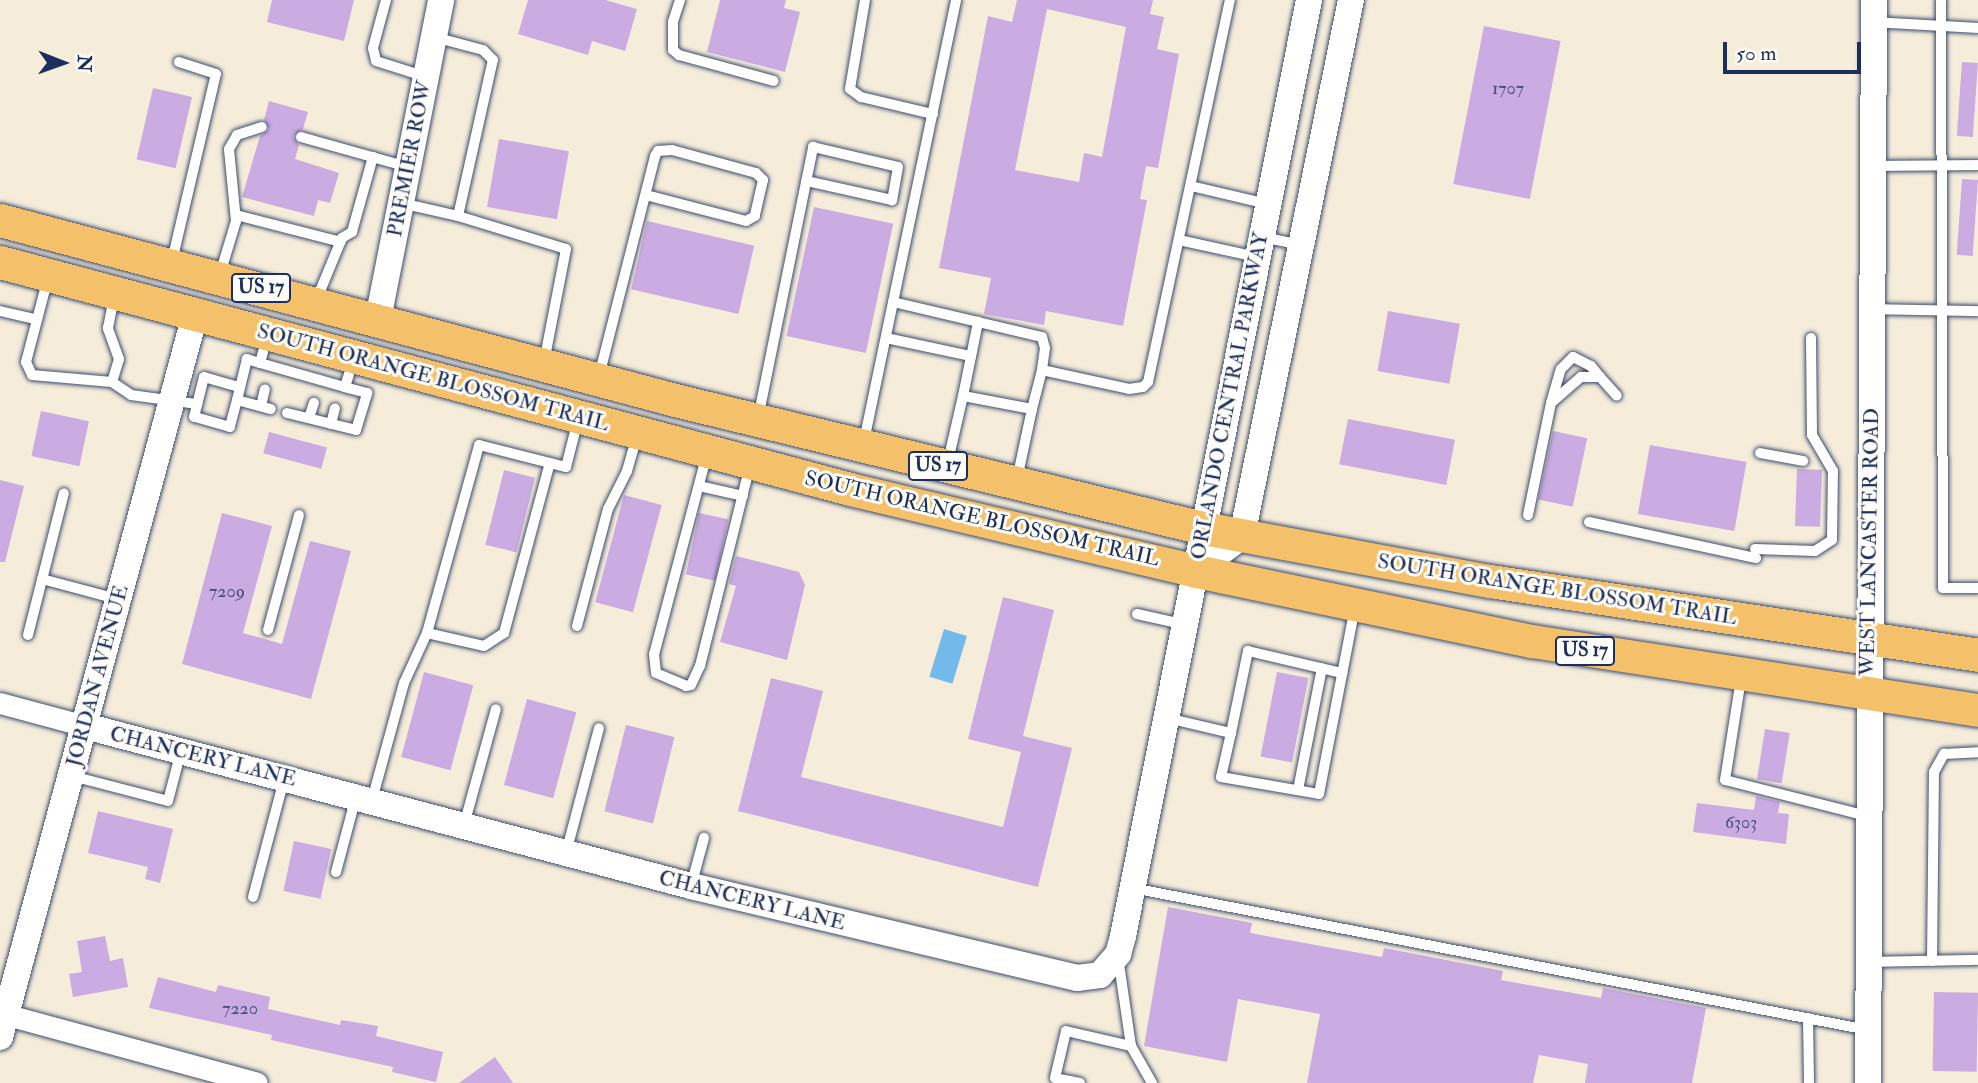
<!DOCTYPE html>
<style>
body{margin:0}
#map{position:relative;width:1978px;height:1083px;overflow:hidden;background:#f5edda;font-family:"IM FELL Double Pica",serif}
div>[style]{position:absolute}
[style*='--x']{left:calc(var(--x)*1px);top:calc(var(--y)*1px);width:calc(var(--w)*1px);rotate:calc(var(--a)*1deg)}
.water>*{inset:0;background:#73baeb;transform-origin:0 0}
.building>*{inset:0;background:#caabe2;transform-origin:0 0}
.roads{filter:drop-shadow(0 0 2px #3c4c71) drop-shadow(0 0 2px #3c4c71)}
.service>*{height:10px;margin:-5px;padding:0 5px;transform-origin:5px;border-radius:5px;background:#fff}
.minor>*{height:21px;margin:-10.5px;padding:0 10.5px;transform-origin:10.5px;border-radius:10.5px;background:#fff}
.tertiary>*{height:26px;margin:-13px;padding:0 13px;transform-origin:13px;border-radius:13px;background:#fff}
.primary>*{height:33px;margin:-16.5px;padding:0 16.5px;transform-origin:16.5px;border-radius:16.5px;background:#f4c16a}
span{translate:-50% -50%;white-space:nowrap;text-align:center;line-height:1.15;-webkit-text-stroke:6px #fdfcf7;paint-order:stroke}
.number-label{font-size:18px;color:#474e7f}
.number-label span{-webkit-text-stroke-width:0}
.shield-label span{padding:2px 5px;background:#fdfcf7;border:2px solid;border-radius:5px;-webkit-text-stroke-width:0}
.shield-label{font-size:19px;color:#1b2f5e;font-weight:700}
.street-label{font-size:21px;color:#1b2f5e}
.north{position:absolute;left:28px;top:28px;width:70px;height:70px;-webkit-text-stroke:5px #fdfcf7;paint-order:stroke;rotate:91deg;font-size:19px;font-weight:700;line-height:28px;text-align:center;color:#1b2f5e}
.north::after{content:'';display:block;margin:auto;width:24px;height:32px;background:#1b2f5e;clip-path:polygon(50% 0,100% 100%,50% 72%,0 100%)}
.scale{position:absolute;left:1723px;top:42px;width:138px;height:32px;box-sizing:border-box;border:4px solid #1b2f5e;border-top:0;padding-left:9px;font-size:21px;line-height:24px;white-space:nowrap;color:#1b2f5e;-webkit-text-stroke:5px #fdfcf7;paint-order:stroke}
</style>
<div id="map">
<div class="water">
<i style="left:944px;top:629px;width:24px;height:50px;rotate:17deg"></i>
</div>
<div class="building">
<i style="clip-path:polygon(272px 0,354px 0,344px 41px,267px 22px)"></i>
<i style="clip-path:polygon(528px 0,605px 0,637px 9px,625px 51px,592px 41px,588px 55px,518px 34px)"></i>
<i style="clip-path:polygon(720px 0,786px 0,784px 8px,800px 12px,785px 72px,707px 52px)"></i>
<i style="clip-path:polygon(evenodd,1017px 0,1153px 0,1150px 14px,1164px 17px,1157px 49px,1179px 54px,1158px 168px,1146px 166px,1140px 199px,1147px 200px,1123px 326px,1046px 311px,1044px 325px,984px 314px,991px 278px,939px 268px,988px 16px,1012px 22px,1017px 0,1047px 9px,1126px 27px,1102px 157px,1084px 153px,1079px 182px,1015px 170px,1047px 9px)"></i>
<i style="left:1484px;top:26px;width:78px;height:161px;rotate:11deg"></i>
<i style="left:1962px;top:62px;width:16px;height:74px;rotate:4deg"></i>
<i style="left:153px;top:88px;width:40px;height:73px;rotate:13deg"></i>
<i style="clip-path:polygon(269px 101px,308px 112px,303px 129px,293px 136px,299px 145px,295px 159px,339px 173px,330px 203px,318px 200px,314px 216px,242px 197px,260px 136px,269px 129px,264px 120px)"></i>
<i style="left:499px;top:139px;width:71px;height:69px;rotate:10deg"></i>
<i style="left:1962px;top:179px;width:16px;height:76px;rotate:4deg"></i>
<i style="left:814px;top:207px;width:81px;height:132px;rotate:12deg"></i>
<i style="left:647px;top:221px;width:110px;height:70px;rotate:13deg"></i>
<i style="left:1388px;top:311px;width:73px;height:61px;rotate:10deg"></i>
<i style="left:41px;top:411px;width:49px;height:46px;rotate:12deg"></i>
<i style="left:1348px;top:419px;width:109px;height:46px;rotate:11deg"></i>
<i style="left:1553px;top:431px;width:35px;height:70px;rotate:12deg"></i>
<i style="left:269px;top:432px;width:60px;height:22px;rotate:15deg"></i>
<i style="left:1650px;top:445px;width:98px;height:70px;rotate:10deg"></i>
<i style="left:1797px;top:469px;width:25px;height:57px;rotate:2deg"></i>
<i style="left:504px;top:470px;width:32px;height:77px;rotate:14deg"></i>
<i style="clip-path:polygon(0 480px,24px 486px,5px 562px,0 562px)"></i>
<i style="left:624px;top:495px;width:39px;height:111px;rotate:15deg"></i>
<i style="clip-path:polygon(222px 513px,272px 526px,243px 633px,282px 644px,310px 541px,351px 551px,311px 699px,182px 664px)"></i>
<i style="left:699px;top:513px;width:30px;height:63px;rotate:12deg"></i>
<i style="clip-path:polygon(736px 556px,799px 572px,805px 585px,787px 660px,720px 642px,736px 586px,729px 584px)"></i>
<i style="clip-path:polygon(1003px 597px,1054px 610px,1023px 736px,1072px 748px,1038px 887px,738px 811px,771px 678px,823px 691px,801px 777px,1003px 827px,1021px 752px,968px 739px)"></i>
<i style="left:424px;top:672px;width:51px;height:88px;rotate:15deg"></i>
<i style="left:1277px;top:672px;width:32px;height:86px;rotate:11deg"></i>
<i style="left:527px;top:699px;width:51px;height:89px;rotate:15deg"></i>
<i style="left:626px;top:725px;width:50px;height:89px;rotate:14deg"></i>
<i style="left:1765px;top:729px;width:25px;height:51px;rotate:9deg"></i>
<i style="clip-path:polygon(1756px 796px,1780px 802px,1778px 813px,1789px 814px,1786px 844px,1693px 832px,1697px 803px,1754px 810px)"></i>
<i style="clip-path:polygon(98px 811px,173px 829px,160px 883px,145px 879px,148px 867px,88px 853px)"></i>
<i style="left:294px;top:841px;width:38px;height:51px;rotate:12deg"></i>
<i style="clip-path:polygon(1168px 907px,1252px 923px,1250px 933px,1382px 957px,1384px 948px,1503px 971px,1501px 980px,1601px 998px,1603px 988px,1706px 1008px,1692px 1083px,1585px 1083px,1588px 1064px,1539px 1055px,1533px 1083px,1307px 1083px,1320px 1014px,1238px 999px,1227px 1062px,1144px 1046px)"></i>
<i style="clip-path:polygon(105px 936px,110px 961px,123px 958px,128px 987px,73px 997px,69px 974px,82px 972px,77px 941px)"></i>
<i style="clip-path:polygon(158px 977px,216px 992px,218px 985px,270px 997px,268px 1009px,340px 1025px,341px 1020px,378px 1026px,376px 1036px,443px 1052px,436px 1082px,392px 1072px,393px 1067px,271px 1040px,272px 1035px,149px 1008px)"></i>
<i style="left:1934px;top:992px;width:44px;height:79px;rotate:1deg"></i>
<i style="clip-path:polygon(495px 1057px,513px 1083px,459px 1083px)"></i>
</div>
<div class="roads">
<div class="service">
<i style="--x:386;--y:0;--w:50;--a:105.2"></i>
<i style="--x:373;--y:48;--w:13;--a:77"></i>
<i style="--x:376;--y:61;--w:52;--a:17.7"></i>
<i style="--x:680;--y:0;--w:23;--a:108"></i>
<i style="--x:673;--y:22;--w:28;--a:90"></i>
<i style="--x:673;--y:50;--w:8;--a:40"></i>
<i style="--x:679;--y:55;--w:98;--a:15.3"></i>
<i style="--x:865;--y:0;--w:90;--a:99.6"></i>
<i style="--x:850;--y:89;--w:14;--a:36"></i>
<i style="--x:861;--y:97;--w:74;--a:13.3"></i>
<i style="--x:1941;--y:0;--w:588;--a:89.81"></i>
<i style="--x:1943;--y:588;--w:35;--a:0"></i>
<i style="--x:1873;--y:22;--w:105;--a:3.3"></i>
<i style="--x:301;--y:137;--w:111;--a:15.7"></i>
<i style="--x:1873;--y:166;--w:105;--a:-0.5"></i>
<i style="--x:1191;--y:186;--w:79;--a:13.2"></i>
<i style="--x:401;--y:203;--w:58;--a:12.8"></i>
<i style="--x:458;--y:216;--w:160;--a:-77.4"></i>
<i style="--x:493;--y:60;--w:14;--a:-135"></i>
<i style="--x:483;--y:50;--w:51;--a:-165.1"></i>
<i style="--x:236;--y:215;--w:108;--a:14.4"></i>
<i style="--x:458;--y:216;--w:113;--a:17"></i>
<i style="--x:566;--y:249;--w:115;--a:101"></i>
<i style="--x:1263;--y:237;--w:39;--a:12"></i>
<i style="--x:1179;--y:240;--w:80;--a:12.3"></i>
<i style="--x:172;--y:261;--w:192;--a:-76.8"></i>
<i style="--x:216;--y:74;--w:39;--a:-162"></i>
<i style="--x:220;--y:274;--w:55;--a:-73.2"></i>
<i style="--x:236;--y:221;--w:72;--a:-95.6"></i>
<i style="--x:229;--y:149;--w:16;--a:-60"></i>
<i style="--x:237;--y:135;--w:26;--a:-18"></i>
<i style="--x:48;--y:278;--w:87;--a:104.7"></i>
<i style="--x:26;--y:362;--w:14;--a:65"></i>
<i style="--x:32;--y:375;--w:80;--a:5"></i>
<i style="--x:112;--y:382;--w:23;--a:34"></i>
<i style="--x:131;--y:395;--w:67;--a:7.8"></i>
<i style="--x:316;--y:301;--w:68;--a:-67.6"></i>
<i style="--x:342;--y:238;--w:12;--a:-31"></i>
<i style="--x:352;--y:232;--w:78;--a:-74.4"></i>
<i style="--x:893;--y:302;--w:87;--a:13.2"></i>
<i style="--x:1872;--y:309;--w:106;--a:1.1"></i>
<i style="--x:0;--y:311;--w:36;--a:13"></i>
<i style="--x:267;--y:337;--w:27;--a:105"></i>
<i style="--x:260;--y:363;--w:14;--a:-163"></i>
<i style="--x:247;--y:359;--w:42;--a:103.7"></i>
<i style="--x:237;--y:400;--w:35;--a:15"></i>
<i style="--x:886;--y:338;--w:87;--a:12"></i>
<i style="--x:260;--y:363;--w:88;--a:15.8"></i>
<i style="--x:599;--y:376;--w:227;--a:-75.7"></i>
<i style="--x:655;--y:156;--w:6;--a:-59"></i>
<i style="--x:658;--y:151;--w:14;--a:-4"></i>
<i style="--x:672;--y:150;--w:87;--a:15.3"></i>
<i style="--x:756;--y:173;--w:10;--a:45"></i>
<i style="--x:763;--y:180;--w:37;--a:103"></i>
<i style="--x:755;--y:216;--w:10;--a:151"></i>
<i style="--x:746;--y:221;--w:103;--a:-165.4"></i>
<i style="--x:112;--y:382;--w:24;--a:-73"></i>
<i style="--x:119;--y:359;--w:33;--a:-110"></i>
<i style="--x:108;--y:328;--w:32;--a:-79"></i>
<i style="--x:237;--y:400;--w:28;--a:105"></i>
<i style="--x:230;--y:427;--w:37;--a:-164"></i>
<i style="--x:194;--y:417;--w:41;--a:-76"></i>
<i style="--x:204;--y:377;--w:37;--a:16"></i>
<i style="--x:1551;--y:403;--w:35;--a:-74"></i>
<i style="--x:1561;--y:369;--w:17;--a:-45"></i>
<i style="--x:1573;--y:357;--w:20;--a:27"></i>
<i style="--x:1591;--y:366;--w:14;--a:51"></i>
<i style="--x:261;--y:406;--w:17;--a:-77"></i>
<i style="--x:1032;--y:409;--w:40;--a:-75.6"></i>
<i style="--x:287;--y:413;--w:71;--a:13.8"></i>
<i style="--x:356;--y:430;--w:39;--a:-73"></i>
<i style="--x:367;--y:393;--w:23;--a:-165"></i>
<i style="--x:345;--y:387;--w:28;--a:-73"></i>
<i style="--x:309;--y:418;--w:16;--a:-72"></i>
<i style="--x:758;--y:418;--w:277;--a:-78.5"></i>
<i style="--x:813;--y:147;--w:87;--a:13.2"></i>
<i style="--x:898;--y:167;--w:34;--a:100"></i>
<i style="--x:892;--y:200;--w:88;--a:-167.5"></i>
<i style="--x:331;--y:424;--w:16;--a:-76"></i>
<i style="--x:864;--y:441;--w:450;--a:-78.2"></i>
<i style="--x:1760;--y:453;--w:44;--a:10.5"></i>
<i style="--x:707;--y:454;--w:207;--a:104.8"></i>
<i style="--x:654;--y:654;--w:19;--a:84"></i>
<i style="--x:656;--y:673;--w:33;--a:23"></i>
<i style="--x:686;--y:686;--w:5;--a:-11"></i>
<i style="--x:691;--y:685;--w:21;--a:-65"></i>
<i style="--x:700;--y:666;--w:206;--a:-76"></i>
<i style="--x:948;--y:461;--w:67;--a:-77"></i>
<i style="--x:1017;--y:479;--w:72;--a:-77.9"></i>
<i style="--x:1032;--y:409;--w:70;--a:-169.3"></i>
<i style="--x:963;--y:396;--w:76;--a:-78.5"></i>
<i style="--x:978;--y:322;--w:66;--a:13.2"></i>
<i style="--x:1042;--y:337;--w:11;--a:75"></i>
<i style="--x:1045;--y:348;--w:22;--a:98"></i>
<i style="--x:1042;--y:370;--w:89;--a:12.3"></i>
<i style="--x:1129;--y:389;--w:14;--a:-8"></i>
<i style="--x:1143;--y:387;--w:7;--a:-45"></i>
<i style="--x:1148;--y:382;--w:391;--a:-77.9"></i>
<i style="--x:699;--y:486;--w:45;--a:12.8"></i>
<i style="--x:1528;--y:515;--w:114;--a:-78.4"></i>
<i style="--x:1551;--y:403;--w:40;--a:-41"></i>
<i style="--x:1581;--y:377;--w:19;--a:0"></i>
<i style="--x:1600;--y:377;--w:25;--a:48"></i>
<i style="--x:1589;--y:522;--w:171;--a:12.2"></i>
<i style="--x:1755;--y:549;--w:60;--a:1.9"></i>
<i style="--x:1815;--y:551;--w:20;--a:-33"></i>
<i style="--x:1832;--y:540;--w:69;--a:-89.2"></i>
<i style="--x:1833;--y:471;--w:42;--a:-120.3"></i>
<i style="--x:1812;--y:435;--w:97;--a:-90.6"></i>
<i style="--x:42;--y:579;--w:78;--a:14.9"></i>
<i style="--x:1137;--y:614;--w:50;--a:12.7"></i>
<i style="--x:577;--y:626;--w:121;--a:-75.2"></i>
<i style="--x:608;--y:509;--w:42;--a:-63.4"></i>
<i style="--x:627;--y:471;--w:35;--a:-74"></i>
<i style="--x:268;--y:630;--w:119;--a:-74.9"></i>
<i style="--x:427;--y:633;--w:58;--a:12.8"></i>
<i style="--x:484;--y:646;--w:24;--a:-33"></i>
<i style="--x:504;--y:633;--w:176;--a:-74.9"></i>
<i style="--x:28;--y:635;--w:146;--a:-75.8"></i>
<i style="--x:1741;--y:679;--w:102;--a:99"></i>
<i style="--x:1725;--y:780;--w:146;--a:14.2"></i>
<i style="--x:1167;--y:718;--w:66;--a:13.2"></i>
<i style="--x:1231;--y:733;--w:84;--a:-78.3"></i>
<i style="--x:1248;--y:651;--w:97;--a:13.2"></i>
<i style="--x:1231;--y:733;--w:45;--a:102.8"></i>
<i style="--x:1221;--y:777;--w:99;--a:9.8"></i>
<i style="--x:1319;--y:794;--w:190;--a:-79.1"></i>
<i style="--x:72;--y:776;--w:99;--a:14.6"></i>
<i style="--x:168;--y:801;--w:52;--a:-75.4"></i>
<i style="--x:1298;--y:790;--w:124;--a:-78.9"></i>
<i style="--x:372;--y:800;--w:121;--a:-74.7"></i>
<i style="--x:404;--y:683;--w:55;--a:-65.3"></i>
<i style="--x:427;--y:633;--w:195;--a:-74.5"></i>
<i style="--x:479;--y:445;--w:90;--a:14.2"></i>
<i style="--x:566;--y:467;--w:49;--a:-75.7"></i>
<i style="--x:464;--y:825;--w:120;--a:-74.6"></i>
<i style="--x:566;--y:853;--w:129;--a:-75.2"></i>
<i style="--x:336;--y:872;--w:78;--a:-75.1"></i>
<i style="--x:691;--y:886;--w:50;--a:-74.8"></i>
<i style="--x:1132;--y:888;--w:750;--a:10.92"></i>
<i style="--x:253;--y:897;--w:121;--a:-75.2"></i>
<i style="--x:1118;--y:957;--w:90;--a:81.7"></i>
<i style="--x:1131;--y:1046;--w:43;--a:60.4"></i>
<i style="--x:1932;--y:961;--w:189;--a:-89.4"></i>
<i style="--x:1934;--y:772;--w:21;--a:-61"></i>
<i style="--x:1944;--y:754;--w:34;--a:-3"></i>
<i style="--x:1870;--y:962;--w:108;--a:-1.1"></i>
<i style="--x:1808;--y:1018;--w:65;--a:89.1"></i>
<i style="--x:1080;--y:1083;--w:25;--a:-169"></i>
<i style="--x:1055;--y:1078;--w:48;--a:-76.8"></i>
<i style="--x:1066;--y:1031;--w:67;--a:13"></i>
</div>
<div class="minor">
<i style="--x:0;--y:703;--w:88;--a:15.1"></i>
<i style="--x:0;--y:1013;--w:266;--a:15.2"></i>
</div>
<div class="tertiary">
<i style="--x:378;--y:319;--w:325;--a:-78.8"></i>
<i style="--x:1196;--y:571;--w:58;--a:-37.3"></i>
<i style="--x:1242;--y:536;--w:547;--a:-78.51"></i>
<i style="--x:85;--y:726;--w:627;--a:14.79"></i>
<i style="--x:691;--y:886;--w:397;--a:13.4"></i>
<i style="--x:1077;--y:978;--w:23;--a:-7"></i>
<i style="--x:1100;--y:975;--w:28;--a:-49"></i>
<i style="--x:1118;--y:954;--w:19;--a:-74"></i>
<i style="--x:1123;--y:936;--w:954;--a:-78.76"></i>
<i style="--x:0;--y:1037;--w:748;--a:-74.89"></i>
<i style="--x:1868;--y:1083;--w:1083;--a:-89.68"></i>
</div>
<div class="primary">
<i style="--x:0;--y:220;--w:699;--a:14.93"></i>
<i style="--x:675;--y:400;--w:543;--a:13.63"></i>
<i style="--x:1203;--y:528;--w:292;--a:10.5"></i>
<i style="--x:1490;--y:581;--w:494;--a:8.6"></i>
<i style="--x:0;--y:262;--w:880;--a:14.95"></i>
<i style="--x:850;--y:489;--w:356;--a:13.3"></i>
<i style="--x:1196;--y:571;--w:343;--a:11.8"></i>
<i style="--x:1532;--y:641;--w:451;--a:8.8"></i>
</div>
</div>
<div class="number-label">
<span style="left:1508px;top:89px">1707</span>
<span style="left:227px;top:592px">7209</span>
<span style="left:1741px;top:823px">6303</span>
<span style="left:240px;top:1009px">7220</span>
</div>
<div class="shield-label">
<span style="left:261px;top:288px">US 17</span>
<span style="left:938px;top:466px">US 17</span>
<span style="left:1585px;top:651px">US 17</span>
</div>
<div class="street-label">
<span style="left:410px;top:159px;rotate:-79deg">PREMIER ROW</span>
<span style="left:433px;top:378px;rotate:15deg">SOUTH ORANGE BLOSSOM TRAIL</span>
<span style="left:1230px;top:396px;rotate:-79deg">ORLANDO CENTRAL PARKWAY</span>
<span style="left:982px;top:519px;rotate:13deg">SOUTH ORANGE BLOSSOM TRAIL</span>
<span style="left:1870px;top:542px;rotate:-89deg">WEST LANCASTER ROAD</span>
<span style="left:1557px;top:590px;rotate:9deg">SOUTH ORANGE BLOSSOM TRAIL</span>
<span style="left:98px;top:676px;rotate:-75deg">JORDAN AVENUE</span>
<span style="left:203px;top:757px;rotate:14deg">CHANCERY LANE</span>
<span style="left:752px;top:901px;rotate:14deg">CHANCERY LANE</span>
</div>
<div class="north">N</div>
<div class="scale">50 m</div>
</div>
